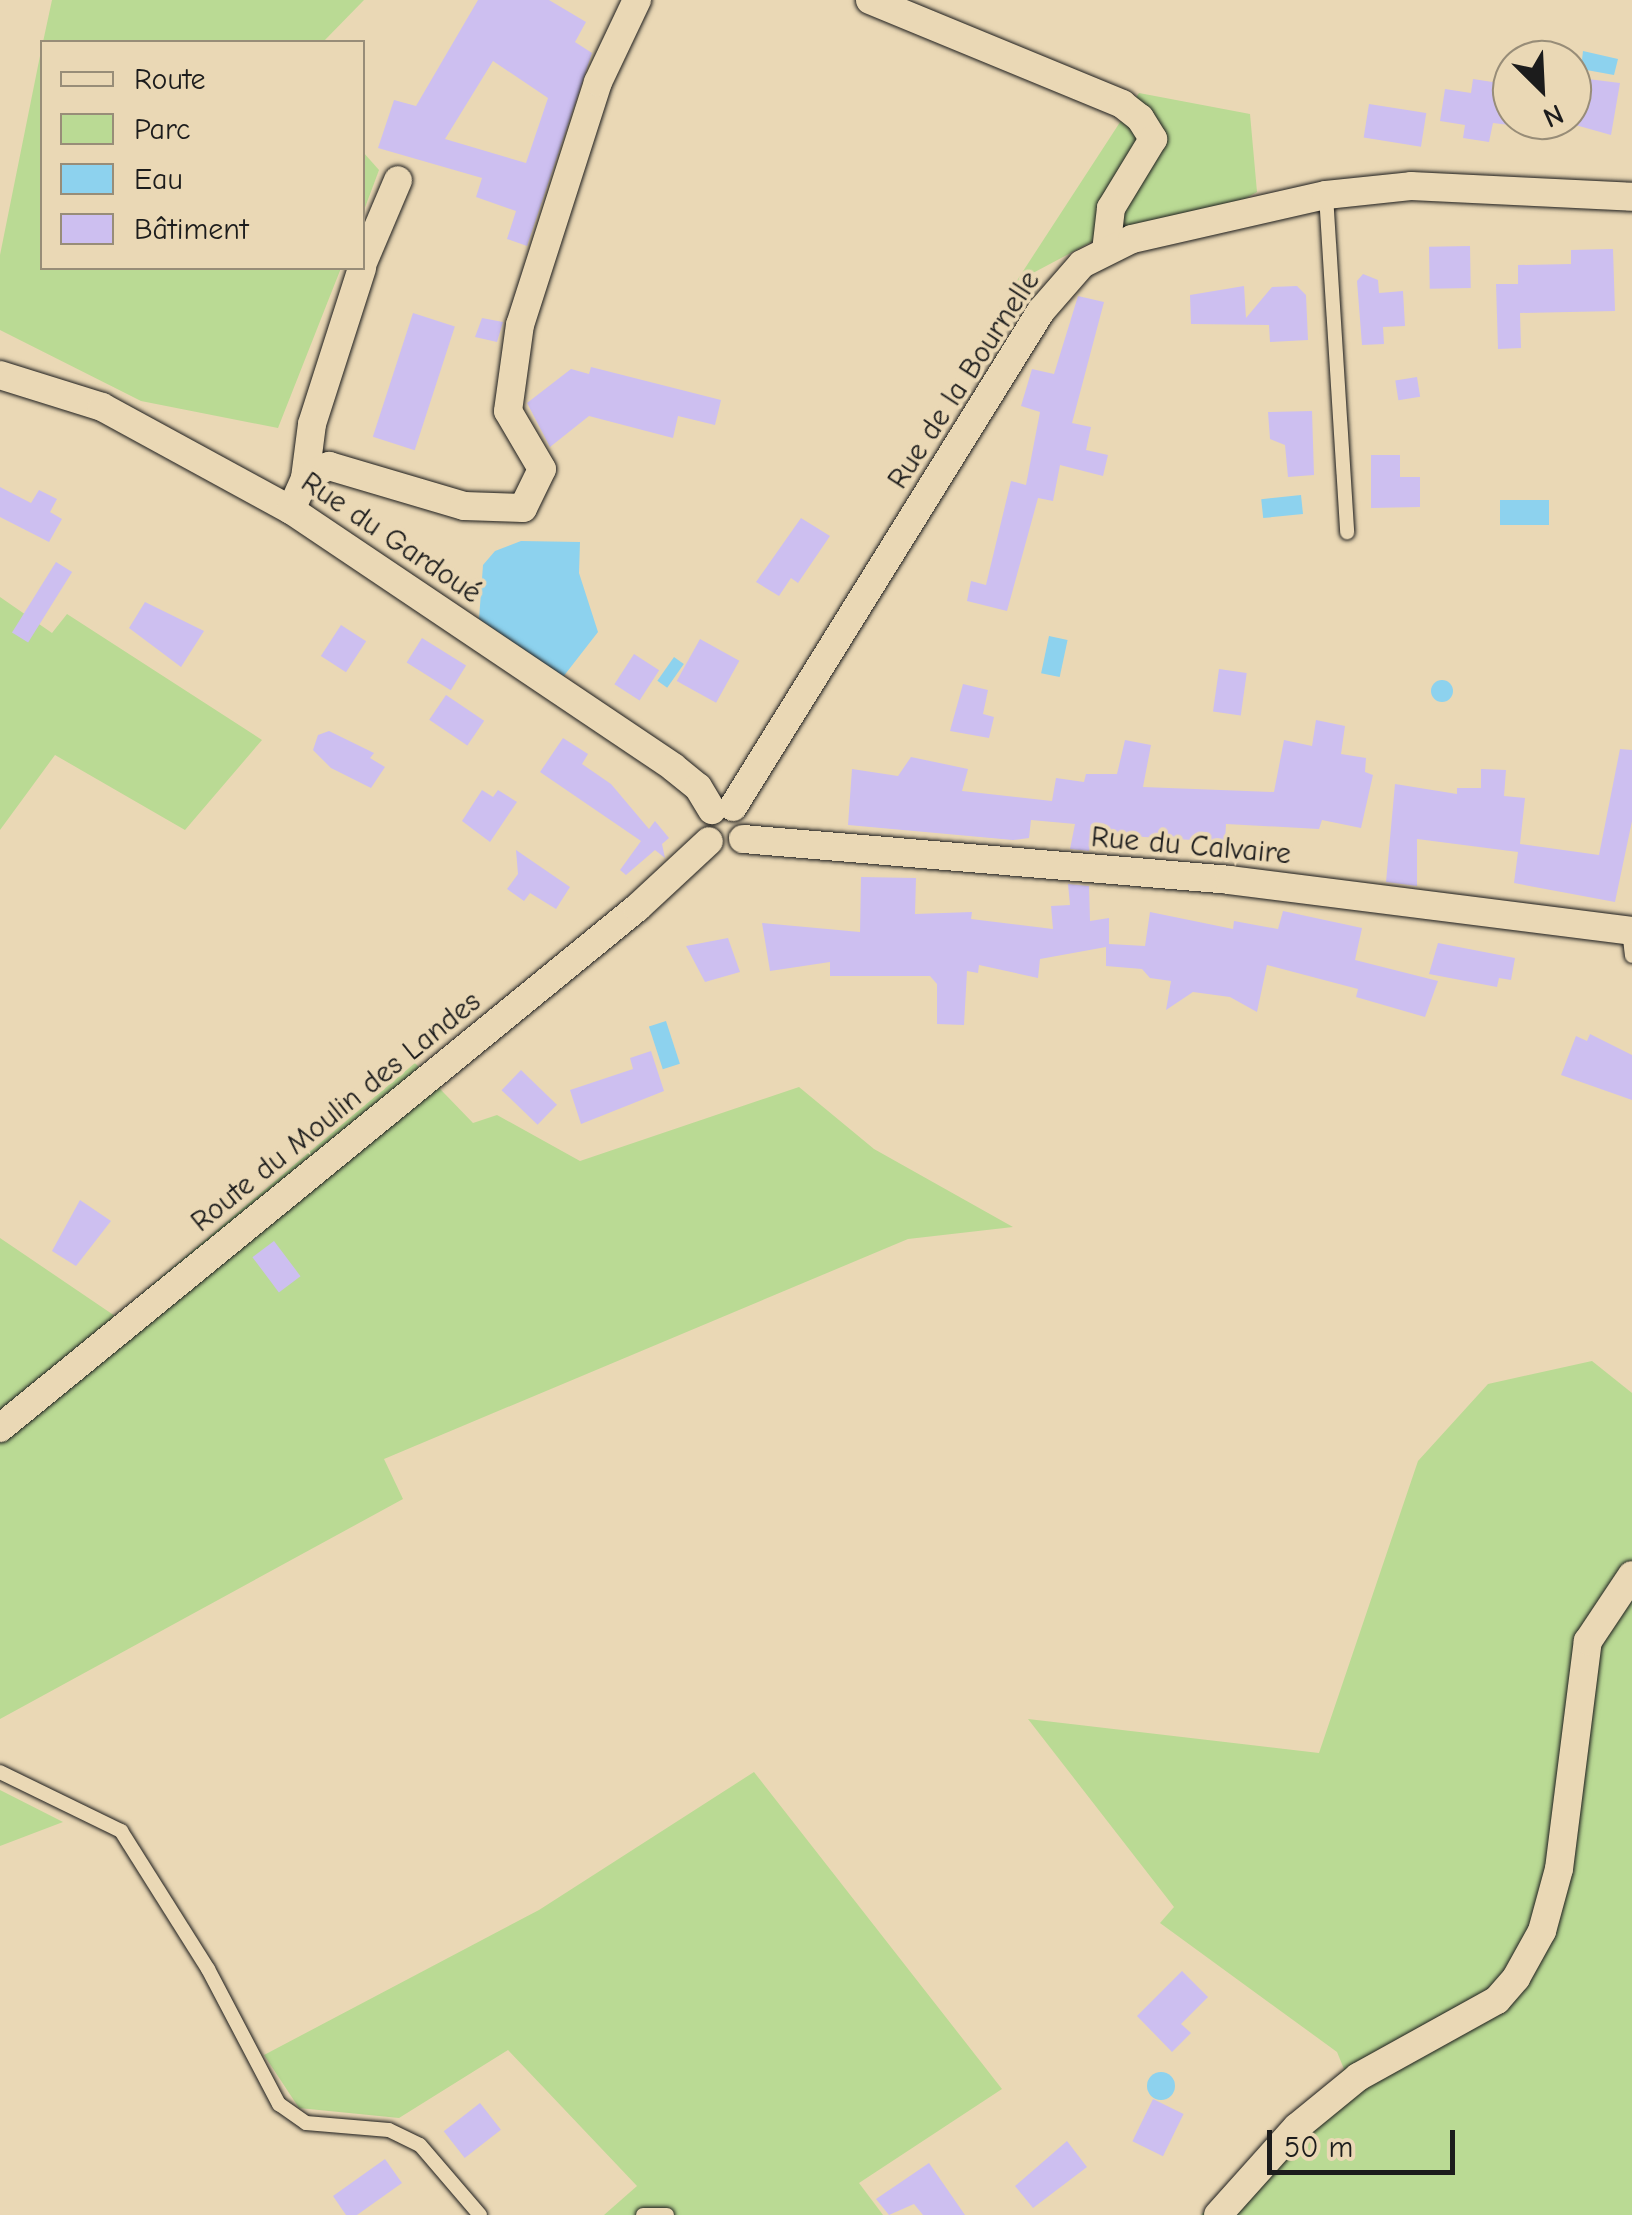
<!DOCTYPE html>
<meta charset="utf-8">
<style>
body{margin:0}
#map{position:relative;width:1632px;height:2215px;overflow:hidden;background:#ead8b5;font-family:"Comic Neue",sans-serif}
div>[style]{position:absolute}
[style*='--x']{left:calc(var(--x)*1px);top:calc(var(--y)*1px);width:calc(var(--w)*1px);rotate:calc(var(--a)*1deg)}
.green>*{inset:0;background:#bada94}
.water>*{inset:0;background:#8dd2ee;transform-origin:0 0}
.round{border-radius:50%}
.building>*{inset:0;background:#cdbff0;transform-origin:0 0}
.roads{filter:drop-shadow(0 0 2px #1c1c1c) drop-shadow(0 0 2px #1c1c1c)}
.service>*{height:14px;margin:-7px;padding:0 7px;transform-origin:7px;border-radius:7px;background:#ead8b5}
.minor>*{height:28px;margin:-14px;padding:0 14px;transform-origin:14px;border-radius:14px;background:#ead8b5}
span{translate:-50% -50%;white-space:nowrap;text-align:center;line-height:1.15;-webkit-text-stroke:8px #ead8b5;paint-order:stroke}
.street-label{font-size:30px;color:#1c1c1c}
.legend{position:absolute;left:40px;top:40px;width:325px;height:230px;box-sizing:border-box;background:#ead8b5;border:2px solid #988d78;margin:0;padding:12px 18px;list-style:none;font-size:30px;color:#1c1c1c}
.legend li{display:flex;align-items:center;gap:20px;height:50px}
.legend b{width:50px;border:2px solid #988d78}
.north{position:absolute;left:1492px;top:40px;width:100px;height:100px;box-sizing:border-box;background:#ead8b5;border:2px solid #988d78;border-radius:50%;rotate:156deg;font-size:28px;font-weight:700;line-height:40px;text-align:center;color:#1c1c1c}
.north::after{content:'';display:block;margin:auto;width:35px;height:45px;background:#1c1c1c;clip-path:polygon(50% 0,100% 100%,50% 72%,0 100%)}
.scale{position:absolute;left:1267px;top:2130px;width:188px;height:45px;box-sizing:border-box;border:5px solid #1c1c1c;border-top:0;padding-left:12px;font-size:30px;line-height:35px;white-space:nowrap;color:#1c1c1c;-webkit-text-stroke:8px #ead8b5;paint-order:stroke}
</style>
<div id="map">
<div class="green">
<i style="clip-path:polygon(52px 0,364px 0,323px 42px,43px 42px)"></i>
<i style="clip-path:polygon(42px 46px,42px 268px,341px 268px,278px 428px,141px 401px,0 330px,0 255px)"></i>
<i style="clip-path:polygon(1139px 93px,1250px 114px,1257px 192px,1229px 208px,1112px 231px,1016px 282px)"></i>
<i style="clip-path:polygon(363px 152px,379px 170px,363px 213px)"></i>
<i style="clip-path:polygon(0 597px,52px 633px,67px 614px,262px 740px,185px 830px,55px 755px,0 830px)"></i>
<i style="clip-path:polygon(415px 1063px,473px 1123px,497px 1115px,580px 1161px,799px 1087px,874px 1149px,1013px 1227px,908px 1239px,384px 1459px,403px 1499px,0 1719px,0 1238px,115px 1316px)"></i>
<i style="clip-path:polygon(1592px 1361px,1632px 1393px,1632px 2215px,1201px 2215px,1344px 2069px,1337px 2052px,1160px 1923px,1174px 1907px,1028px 1719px,1319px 1753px,1418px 1461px,1488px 1384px)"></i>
<i style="clip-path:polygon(754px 1772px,1002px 2089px,859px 2183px,883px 2215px,604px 2215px,637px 2186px,508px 2050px,399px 2118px,299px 2108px,264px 2055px,539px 1910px)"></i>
<i style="clip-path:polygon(0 1790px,63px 1822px,0 1846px)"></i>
</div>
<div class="water">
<i style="clip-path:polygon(1583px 51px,1618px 59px,1614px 75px,1581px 69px)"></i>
<i style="left:1301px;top:495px;width:19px;height:40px;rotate:84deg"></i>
<i style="left:1500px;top:500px;width:49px;height:25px"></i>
<i style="clip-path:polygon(521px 541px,580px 542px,579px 573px,598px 632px,563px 677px,479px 619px,483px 565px,495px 551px)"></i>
<i style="left:1049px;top:636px;width:19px;height:38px;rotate:12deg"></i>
<i style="left:674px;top:657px;width:12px;height:29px;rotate:35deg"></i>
<i class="round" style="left:1431px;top:680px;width:22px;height:22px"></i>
<i style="left:666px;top:1021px;width:45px;height:18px;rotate:72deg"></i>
<i class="round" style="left:1147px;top:2072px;width:28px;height:28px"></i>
</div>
<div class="building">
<i style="clip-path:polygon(evenodd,478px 0,549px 0,586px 22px,575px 42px,592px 53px,527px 246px,507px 239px,516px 211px,476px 197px,482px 178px,378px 148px,394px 100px,416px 106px,478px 0,493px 61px,548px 98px,526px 163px,445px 139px,493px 61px)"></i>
<i style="clip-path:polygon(1572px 77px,1620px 83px,1611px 135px,1572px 124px)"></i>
<i style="clip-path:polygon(1473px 79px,1512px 85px,1509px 125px,1493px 123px,1489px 142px,1463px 138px,1465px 125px,1440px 121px,1445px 89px,1471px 93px)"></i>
<i style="left:1369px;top:104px;width:58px;height:34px;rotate:9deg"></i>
<i style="left:1470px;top:246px;width:42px;height:41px;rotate:89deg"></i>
<i style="clip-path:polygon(1613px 249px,1615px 311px,1520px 313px,1521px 348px,1498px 349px,1496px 284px,1518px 284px,1518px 265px,1571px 264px,1571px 250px)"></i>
<i style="clip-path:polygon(1363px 274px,1378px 280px,1379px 293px,1403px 291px,1405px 326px,1383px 327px,1384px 344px,1362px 345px,1357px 281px)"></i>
<i style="clip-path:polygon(1244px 286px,1246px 318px,1272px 287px,1297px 286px,1306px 295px,1308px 340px,1270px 342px,1269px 325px,1191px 324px,1190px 295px)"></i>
<i style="clip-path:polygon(1078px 296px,1104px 302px,1072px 423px,1091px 427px,1086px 450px,1108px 455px,1103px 476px,1060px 465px,1053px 501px,1038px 498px,1007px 611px,967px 601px,971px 581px,986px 585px,1011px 481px,1026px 485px,1040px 412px,1021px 406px,1032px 369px,1054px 374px)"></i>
<i style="left:413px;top:313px;width:44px;height:130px;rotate:18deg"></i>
<i style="clip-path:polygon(482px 318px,503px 322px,497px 342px,475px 337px)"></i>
<i style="clip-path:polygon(591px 367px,721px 400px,715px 425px,678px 416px,673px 438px,589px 416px,550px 447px,527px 403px,571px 369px,589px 374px)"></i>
<i style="left:1417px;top:377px;width:20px;height:22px;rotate:81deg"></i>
<i style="clip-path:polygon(1312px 411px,1314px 475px,1288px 477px,1285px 445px,1270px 439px,1268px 412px)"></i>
<i style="clip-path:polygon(1371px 455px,1400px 455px,1400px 477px,1420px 477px,1420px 507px,1371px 508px)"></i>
<i style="clip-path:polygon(0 487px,31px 503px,39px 490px,57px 499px,50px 512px,62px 519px,49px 542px,0 517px)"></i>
<i style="clip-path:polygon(801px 518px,830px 536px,798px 583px,791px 578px,779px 596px,756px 582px)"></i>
<i style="left:56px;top:562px;width:19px;height:83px;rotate:32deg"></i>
<i style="clip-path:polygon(145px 602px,204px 631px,181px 667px,129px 628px)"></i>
<i style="left:341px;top:625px;width:30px;height:37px;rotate:33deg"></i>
<i style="left:422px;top:638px;width:52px;height:29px;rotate:32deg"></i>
<i style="left:700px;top:639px;width:45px;height:48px;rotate:29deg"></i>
<i style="left:634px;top:654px;width:30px;height:36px;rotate:33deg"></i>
<i style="left:1219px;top:669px;width:28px;height:43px;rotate:8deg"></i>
<i style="clip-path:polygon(963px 684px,988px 690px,983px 714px,994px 717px,989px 738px,950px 731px)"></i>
<i style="left:446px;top:695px;width:46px;height:30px;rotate:34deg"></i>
<i style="clip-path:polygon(1316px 720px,1345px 726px,1341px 754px,1366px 758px,1365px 772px,1373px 775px,1361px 828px,1322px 820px,1319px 829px,1226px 824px,1225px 842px,1128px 836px,1121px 846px,1093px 824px,1089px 851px,1070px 849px,1075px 824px,1031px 820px,1029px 838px,1013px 840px,848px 825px,852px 769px,898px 776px,911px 757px,968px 769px,962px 791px,1052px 801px,1056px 778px,1084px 782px,1086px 774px,1117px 774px,1125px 740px,1151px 745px,1143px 787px,1274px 792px,1284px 740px,1312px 746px)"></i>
<i style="clip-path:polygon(329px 731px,374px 753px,370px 758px,385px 767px,371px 788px,331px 768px,313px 750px,318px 735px)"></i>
<i style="clip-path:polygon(563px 738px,588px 754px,582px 764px,611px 784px,649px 829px,655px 821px,669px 838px,662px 844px,665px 858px,655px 850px,626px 875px,620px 870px,641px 841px,540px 772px)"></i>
<i style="clip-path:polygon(1620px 749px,1632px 750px,1632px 821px,1615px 902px,1514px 883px,1518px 852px,1417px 839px,1417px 886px,1386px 882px,1395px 784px,1457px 794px,1457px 788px,1481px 788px,1481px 769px,1506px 770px,1504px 796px,1525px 798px,1520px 844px,1599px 855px)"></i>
<i style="clip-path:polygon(482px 790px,493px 797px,498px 790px,517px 802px,490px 842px,462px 821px)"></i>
<i style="clip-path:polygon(516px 850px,570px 887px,556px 909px,530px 893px,524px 901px,507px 889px,518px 874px)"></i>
<i style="clip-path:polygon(861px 877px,916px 878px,915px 914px,972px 912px,971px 919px,1053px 929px,1051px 906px,1070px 905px,1068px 884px,1089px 886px,1090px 921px,1109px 918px,1109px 944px,1145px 946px,1150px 912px,1233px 929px,1234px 921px,1278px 929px,1283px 911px,1362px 928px,1355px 960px,1438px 981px,1425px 1017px,1356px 997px,1358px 989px,1267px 965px,1257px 1012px,1230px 997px,1193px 992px,1166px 1010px,1171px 981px,1150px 978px,1142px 969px,1106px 966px,1106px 947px,1040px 959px,1038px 978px,979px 965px,978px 973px,967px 971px,964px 1025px,937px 1024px,937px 984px,930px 976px,830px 976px,830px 962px,770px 971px,762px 923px,860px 932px)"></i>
<i style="clip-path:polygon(728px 938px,740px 972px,705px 982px,686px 946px)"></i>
<i style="clip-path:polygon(1438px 943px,1515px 958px,1511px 980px,1499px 978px,1497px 987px,1429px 974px)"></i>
<i style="clip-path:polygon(1590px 1034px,1632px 1055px,1632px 1100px,1561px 1075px,1576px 1036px,1587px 1041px)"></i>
<i style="clip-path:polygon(651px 1051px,664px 1091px,581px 1124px,570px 1090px,633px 1069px,630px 1058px)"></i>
<i style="left:521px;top:1070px;width:50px;height:28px;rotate:44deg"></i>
<i style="clip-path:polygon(80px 1200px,111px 1221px,76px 1266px,52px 1251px)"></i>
<i style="left:274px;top:1241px;width:44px;height:27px;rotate:53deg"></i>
<i style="clip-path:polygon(1182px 1971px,1208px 1997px,1181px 2024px,1191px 2033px,1172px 2052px,1137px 2016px)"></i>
<i style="left:1153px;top:2099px;width:34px;height:47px;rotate:26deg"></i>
<i style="left:480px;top:2103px;width:34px;height:46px;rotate:52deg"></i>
<i style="clip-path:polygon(1067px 2141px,1087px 2167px,1033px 2208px,1015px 2186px)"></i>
<i style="clip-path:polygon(385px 2159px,402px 2183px,357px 2215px,346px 2215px,333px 2196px)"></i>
<i style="clip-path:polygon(929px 2163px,965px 2215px,923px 2215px,914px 2204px,889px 2215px,876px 2199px)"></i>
</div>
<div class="roads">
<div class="service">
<i style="--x:1326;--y:195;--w:338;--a:86.4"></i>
<i style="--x:1629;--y:931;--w:25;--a:83"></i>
<i style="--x:0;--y:1772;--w:135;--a:26"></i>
<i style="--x:121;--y:1831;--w:163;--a:57.8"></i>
<i style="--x:208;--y:1969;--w:153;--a:62.3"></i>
<i style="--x:279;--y:2104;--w:33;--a:35"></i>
<i style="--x:306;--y:2123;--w:83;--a:4.8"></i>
<i style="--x:389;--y:2130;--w:34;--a:26"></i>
<i style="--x:420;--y:2145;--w:92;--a:49.4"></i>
<i style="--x:643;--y:2215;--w:24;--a:0"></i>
</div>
<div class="minor">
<i style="--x:870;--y:0;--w:273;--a:22.4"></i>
<i style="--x:1122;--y:104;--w:23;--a:38"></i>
<i style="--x:1140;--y:118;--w:25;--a:58"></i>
<i style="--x:1153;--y:139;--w:81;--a:121.3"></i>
<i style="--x:1111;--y:208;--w:43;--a:96.6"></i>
<i style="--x:362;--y:265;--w:92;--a:-67"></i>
<i style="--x:0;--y:375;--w:107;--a:17.4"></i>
<i style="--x:102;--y:407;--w:215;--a:28.6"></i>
<i style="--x:291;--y:510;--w:460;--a:33.9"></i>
<i style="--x:673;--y:767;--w:32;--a:39"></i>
<i style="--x:698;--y:787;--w:27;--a:59"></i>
<i style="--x:305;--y:478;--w:54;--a:-82.6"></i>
<i style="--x:312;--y:424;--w:164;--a:-72.2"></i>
<i style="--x:291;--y:510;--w:35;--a:-66"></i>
<i style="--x:305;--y:478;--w:27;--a:-27"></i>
<i style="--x:329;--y:466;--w:141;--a:16.5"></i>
<i style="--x:464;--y:506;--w:59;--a:1.9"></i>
<i style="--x:523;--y:508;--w:43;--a:-64"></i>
<i style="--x:542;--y:469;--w:67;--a:-120.4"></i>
<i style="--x:508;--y:411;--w:87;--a:-82.1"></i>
<i style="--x:520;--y:325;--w:255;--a:-72.2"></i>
<i style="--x:598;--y:82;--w:91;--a:-64.6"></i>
<i style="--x:733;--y:807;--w:584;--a:-58.16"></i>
<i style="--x:1041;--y:311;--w:62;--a:-48.9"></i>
<i style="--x:1082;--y:264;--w:56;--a:-26.6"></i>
<i style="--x:1132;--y:239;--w:199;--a:-12.8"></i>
<i style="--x:1326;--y:195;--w:85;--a:-6"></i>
<i style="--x:1411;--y:186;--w:221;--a:2.8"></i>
<i style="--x:743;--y:839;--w:488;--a:4.8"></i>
<i style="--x:1229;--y:880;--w:406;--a:7.2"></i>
<i style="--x:0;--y:1428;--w:822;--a:-39.23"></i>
<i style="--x:637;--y:908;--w:98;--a:-42.9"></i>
<i style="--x:1218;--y:2215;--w:118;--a:-48.1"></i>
<i style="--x:1297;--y:2127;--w:79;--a:-39.3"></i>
<i style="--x:1358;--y:2077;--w:159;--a:-29"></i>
<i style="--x:1497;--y:2000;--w:29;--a:-49"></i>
<i style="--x:1516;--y:1978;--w:54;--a:-61"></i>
<i style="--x:1542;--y:1931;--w:64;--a:-74.7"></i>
<i style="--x:1559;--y:1869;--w:230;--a:-82.8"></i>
<i style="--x:1588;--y:1641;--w:79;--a:-56.3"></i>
</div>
</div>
<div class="street-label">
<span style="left:964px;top:380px;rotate:-57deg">Rue de la Bournelle</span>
<span style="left:391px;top:538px;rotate:34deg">Rue du Gardoué</span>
<span style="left:1191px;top:846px;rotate:5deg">Rue du Calvaire</span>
<span style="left:336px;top:1112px;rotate:-39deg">Route du Moulin des Landes</span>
</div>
<ul class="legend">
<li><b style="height:12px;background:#ead8b5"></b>Route</li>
<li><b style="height:28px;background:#bada94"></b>Parc</li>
<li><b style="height:28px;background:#8dd2ee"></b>Eau</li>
<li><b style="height:28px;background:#cdbff0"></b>Bâtiment</li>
</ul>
<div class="north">N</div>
<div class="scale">50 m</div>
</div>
